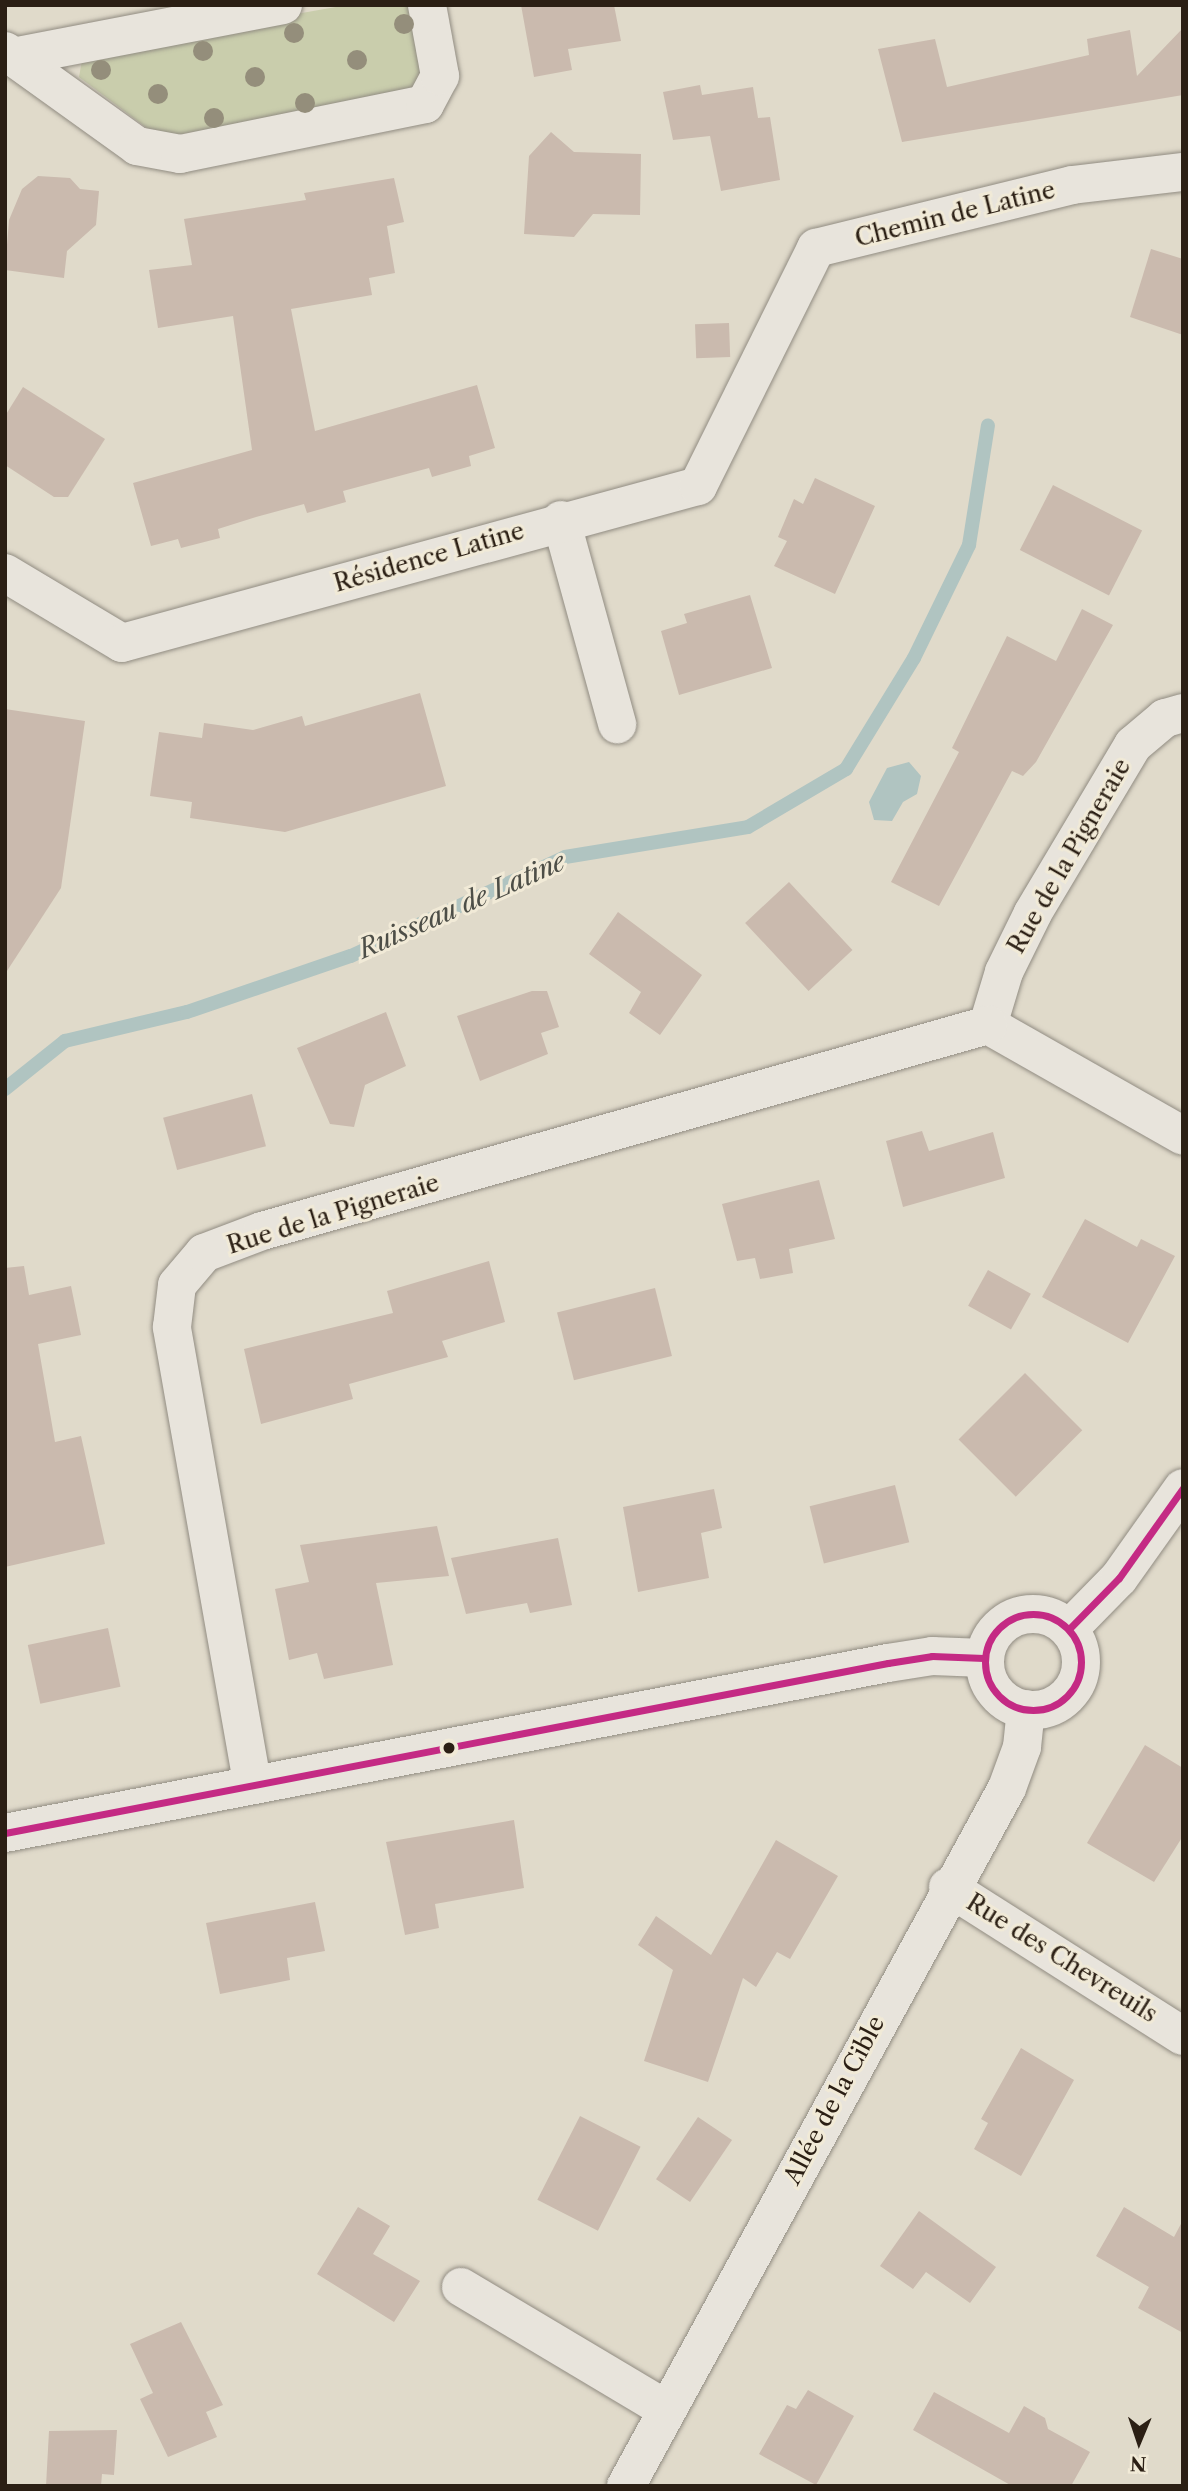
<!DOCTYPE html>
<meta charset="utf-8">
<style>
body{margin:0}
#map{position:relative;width:1188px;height:2491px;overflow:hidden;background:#e0daca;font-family:"Libre Caslon Text",serif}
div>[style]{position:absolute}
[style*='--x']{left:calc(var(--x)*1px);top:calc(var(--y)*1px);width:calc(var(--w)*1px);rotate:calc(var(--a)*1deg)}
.green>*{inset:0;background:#c9cdac}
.water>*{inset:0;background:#b0c4c1}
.stream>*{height:14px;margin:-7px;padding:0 7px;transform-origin:7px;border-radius:7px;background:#b0c4c1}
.building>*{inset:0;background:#cabaae;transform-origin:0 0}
.roads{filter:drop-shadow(0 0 2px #918c82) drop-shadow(0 0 2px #918c82)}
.minor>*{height:38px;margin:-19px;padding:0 19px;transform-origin:19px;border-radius:19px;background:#e8e4dc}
.minor>.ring{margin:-19px;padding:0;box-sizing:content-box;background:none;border:38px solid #e8e4dc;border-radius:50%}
.bus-1>*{height:7px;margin:-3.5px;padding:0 3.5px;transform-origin:3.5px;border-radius:3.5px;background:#c42a84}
.bus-1>.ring{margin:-3.5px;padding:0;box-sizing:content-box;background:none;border:7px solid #c42a84;border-radius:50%}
.trees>*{width:20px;height:20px;margin:-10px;border-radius:50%;background:#948e7b}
.dots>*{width:19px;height:19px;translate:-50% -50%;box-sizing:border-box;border:4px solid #f1ead7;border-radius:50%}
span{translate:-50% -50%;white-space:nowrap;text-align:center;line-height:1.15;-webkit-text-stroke:6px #f1ead7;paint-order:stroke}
.street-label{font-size:24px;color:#2b1f14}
.water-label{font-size:26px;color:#4d4e47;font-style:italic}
.frame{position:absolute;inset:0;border:7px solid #2b1f14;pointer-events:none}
.north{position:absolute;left:1104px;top:2407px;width:70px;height:70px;-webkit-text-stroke:5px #f1ead7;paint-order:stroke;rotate:182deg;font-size:19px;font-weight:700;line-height:28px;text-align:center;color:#2b1f14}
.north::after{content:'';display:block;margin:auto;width:24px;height:32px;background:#2b1f14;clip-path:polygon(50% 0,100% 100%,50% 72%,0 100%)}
</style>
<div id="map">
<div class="green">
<i style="clip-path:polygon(347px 5px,411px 5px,424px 72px,410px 97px,160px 138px,79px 77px,83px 55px,111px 47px)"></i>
</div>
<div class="water">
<i style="clip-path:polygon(909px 762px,921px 776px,917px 794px,903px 802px,892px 821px,874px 820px,869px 802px,887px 768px)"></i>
</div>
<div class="stream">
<i style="--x:5;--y:1089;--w:77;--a:-38.7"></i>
<i style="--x:65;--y:1041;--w:125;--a:-13.4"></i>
<i style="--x:187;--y:1012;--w:173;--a:-18.9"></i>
<i style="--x:351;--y:956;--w:236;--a:-24.8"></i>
<i style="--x:565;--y:857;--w:185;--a:-9.3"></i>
<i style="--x:748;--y:827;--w:114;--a:-30.6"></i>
<i style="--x:846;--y:769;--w:130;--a:-58.5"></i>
<i style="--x:914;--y:658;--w:126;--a:-64"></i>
<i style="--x:969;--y:545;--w:121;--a:-81"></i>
</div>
<div class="building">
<i style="clip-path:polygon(521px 5px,614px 5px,621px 41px,568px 49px,572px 70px,534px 77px)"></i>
<i style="clip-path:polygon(1183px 28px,1183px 95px,902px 142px,878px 49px,935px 39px,947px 87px,1089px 55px,1087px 39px,1130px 30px,1137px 76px)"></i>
<i style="clip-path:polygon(700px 85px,702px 95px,753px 87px,758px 118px,770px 117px,780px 180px,721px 191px,710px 136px,673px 140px,663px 92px)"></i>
<i style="clip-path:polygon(551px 132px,574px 152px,641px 154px,640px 215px,593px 214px,574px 237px,524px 234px,529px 156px)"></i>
<i style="clip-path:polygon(38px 176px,70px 178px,80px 189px,99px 191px,96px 225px,67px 251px,64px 278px,5px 270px,9px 220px,22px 189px)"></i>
<i style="clip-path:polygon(394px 178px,404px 222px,387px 226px,395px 273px,369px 278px,372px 295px,291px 309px,315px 431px,477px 385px,495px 448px,469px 456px,471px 466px,432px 477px,429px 468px,343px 491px,346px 502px,307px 513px,304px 504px,256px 517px,218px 529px,220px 538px,181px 548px,178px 539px,151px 546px,133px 483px,252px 450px,233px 316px,158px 328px,149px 270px,192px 265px,184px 219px,306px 200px,304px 193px)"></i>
<i style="clip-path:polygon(1151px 249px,1183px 259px,1183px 335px,1130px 317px)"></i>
<i style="left:729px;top:323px;width:34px;height:34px;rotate:88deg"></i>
<i style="clip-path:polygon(23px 387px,105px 439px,68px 497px,54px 497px,5px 465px,5px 416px)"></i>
<i style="clip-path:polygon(815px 478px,875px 506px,835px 594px,774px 566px,787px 541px,778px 537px,794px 499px,803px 504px)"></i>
<i style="left:1053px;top:485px;width:100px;height:73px;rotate:27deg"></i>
<i style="clip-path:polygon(750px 595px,772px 668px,679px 695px,661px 631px,687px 623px,684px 614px)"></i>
<i style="clip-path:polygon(1082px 609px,1113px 625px,1036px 762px,1023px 776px,1012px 771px,939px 906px,891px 882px,959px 752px,952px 748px,1007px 636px,1056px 661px)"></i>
<i style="clip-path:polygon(420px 693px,446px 786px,285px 832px,190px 818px,192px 802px,150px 796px,159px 732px,202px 738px,204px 723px,253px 730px,302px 716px,305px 726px)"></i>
<i style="clip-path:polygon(5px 709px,85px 721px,61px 888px,5px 974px)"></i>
<i style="left:789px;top:882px;width:93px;height:60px;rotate:47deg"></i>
<i style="clip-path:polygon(618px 912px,702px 975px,660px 1035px,629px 1013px,641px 992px,589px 954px)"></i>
<i style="clip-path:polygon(532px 991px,547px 991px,559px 1027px,541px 1033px,548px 1054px,480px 1081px,457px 1016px)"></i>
<i style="clip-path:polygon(386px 1012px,406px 1066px,365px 1085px,354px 1127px,330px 1124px,297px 1048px)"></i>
<i style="left:252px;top:1094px;width:54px;height:92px;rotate:75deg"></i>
<i style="clip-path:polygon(922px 1131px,929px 1151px,993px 1132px,1005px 1178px,903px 1207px,886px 1141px)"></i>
<i style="clip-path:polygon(819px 1180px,835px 1239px,789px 1249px,793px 1273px,760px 1279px,755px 1258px,737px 1261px,722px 1204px)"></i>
<i style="clip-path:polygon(1085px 1219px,1137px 1247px,1141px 1239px,1175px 1256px,1128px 1343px,1042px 1297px)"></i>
<i style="clip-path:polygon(489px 1261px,505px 1322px,442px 1341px,448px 1357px,349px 1384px,353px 1399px,261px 1424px,244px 1349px,393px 1313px,387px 1291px)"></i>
<i style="clip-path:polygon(24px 1266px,29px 1295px,71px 1286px,81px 1335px,38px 1344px,55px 1442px,81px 1436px,105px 1544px,5px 1567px,5px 1268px)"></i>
<i style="left:988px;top:1270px;width:49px;height:41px;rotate:29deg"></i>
<i style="left:655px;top:1288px;width:70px;height:101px;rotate:76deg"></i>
<i style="left:1025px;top:1373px;width:81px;height:94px;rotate:45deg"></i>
<i style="left:895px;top:1485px;width:59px;height:88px;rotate:76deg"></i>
<i style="clip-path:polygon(714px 1489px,722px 1528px,701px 1533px,709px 1578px,638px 1592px,623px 1507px)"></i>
<i style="clip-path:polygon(437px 1526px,449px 1576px,376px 1583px,393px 1665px,324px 1679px,317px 1653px,289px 1660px,275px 1589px,309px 1582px,300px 1545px)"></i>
<i style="clip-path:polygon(558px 1538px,572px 1605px,530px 1613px,527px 1603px,466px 1614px,451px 1558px)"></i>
<i style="left:108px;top:1628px;width:60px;height:82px;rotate:78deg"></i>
<i style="clip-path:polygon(1145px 1745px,1183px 1768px,1183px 1836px,1154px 1882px,1087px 1843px)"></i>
<i style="clip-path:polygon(514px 1820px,524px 1888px,435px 1904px,439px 1928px,405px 1935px,386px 1842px)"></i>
<i style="clip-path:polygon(776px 1840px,838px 1876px,790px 1959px,777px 1952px,756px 1987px,743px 1978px,708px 2082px,644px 2061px,673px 1970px,638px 1945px,656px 1916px,711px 1955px)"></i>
<i style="clip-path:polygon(315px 1902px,325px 1951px,287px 1958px,290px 1980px,220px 1994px,206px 1923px)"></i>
<i style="clip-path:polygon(1021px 2048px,1074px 2080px,1021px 2176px,974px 2149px,988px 2123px,981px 2119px)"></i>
<i style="left:580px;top:2116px;width:68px;height:94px;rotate:27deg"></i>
<i style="left:698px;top:2117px;width:41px;height:75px;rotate:34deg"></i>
<i style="clip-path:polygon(358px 2207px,390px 2226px,373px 2254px,420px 2281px,394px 2322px,317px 2274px)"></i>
<i style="clip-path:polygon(1124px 2207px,1174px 2237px,1183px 2220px,1183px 2333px,1138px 2308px,1149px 2287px,1096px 2256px)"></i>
<i style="clip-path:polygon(919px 2211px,996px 2267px,970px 2303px,926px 2272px,913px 2289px,880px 2266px)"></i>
<i style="clip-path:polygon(181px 2322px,223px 2405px,206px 2412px,217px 2437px,168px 2457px,140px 2399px,153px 2393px,130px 2344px)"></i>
<i style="clip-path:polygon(808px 2390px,854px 2416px,816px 2485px,759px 2454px,787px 2405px,796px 2409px)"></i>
<i style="clip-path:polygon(934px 2392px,1009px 2433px,1024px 2406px,1045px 2418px,1048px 2429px,1090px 2452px,1071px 2486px,1012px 2486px,913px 2430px)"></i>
<i style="clip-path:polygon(117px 2430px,114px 2475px,102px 2474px,101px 2486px,46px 2486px,49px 2431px)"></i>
</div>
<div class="roads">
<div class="minor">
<i style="--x:5;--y:51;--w:163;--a:35.7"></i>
<i style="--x:137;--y:146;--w:44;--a:10.5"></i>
<i style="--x:180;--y:154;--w:250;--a:-11.5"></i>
<i style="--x:425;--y:104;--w:32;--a:-62"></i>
<i style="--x:440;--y:76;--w:72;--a:-100.4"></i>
<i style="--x:13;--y:57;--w:275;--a:-10.9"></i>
<i style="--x:561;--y:520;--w:212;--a:74.6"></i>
<i style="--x:5;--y:573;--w:136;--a:30.9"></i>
<i style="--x:122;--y:643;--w:597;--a:-15.25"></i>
<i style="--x:698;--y:486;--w:266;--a:-63.6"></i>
<i style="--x:816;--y:248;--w:264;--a:-13.8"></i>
<i style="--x:1072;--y:185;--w:112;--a:-6.7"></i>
<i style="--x:1183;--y:713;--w:19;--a:164"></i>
<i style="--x:1165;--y:718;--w:42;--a:139.8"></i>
<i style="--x:1133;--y:745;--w:196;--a:120.8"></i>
<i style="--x:1033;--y:913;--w:66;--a:116.2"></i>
<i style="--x:1004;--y:972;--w:55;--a:106.8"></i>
<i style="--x:988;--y:1025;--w:224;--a:29.6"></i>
<i class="ring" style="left:985px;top:1614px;width:58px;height:58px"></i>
<i style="--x:1069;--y:1629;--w:71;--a:-45.6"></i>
<i style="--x:1119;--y:1578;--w:110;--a:-54.6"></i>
<i style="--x:252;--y:1782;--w:462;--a:-100"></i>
<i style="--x:172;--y:1327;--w:42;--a:-83.2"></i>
<i style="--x:177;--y:1285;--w:42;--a:-49.8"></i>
<i style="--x:204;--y:1253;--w:62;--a:-20.8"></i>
<i style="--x:262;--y:1231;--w:755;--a:-15.84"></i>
<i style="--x:5;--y:1833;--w:899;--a:-10.9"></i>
<i style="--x:888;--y:1663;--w:45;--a:-9"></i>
<i style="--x:932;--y:1656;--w:52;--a:2.2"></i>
<i style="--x:948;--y:1887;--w:278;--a:32.4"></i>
<i style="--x:461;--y:2287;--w:240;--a:30.8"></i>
<i style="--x:626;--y:2486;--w:795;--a:-61.37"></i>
<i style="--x:1007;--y:1788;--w:44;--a:-69.9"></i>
<i style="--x:1022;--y:1747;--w:38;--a:-84"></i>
</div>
</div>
<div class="bus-1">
<i class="ring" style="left:985px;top:1614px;width:89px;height:89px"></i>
<i style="--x:1069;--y:1629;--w:71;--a:-45.6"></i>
<i style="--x:1119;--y:1578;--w:110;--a:-54.6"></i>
<i style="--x:5;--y:1833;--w:899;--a:-10.9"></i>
<i style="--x:888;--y:1663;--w:45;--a:-9"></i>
<i style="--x:932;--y:1656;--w:52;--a:2.2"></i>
</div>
<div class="trees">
<i style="left:404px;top:24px"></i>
<i style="left:294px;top:33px"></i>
<i style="left:203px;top:51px"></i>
<i style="left:357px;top:60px"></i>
<i style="left:101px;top:70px"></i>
<i style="left:255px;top:77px"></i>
<i style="left:158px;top:94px"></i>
<i style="left:305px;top:103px"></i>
<i style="left:214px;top:118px"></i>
</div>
<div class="dots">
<i style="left:449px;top:1748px;background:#2b1f14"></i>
</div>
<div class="street-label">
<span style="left:955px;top:214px;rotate:-14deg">Chemin de Latine</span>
<span style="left:429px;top:557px;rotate:-16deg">Résidence Latine</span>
<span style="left:1069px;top:856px;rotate:-60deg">Rue de la Pigneraie</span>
<span style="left:333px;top:1214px;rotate:-17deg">Rue de la Pigneraie</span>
<span style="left:1062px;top:1958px;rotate:32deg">Rue des Chevreuils</span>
<span style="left:834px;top:2100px;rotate:-62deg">Allée de la Cible</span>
</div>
<div class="water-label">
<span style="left:462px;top:906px;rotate:-24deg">Ruisseau de Latine</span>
</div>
<div class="frame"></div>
<div class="north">N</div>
</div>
